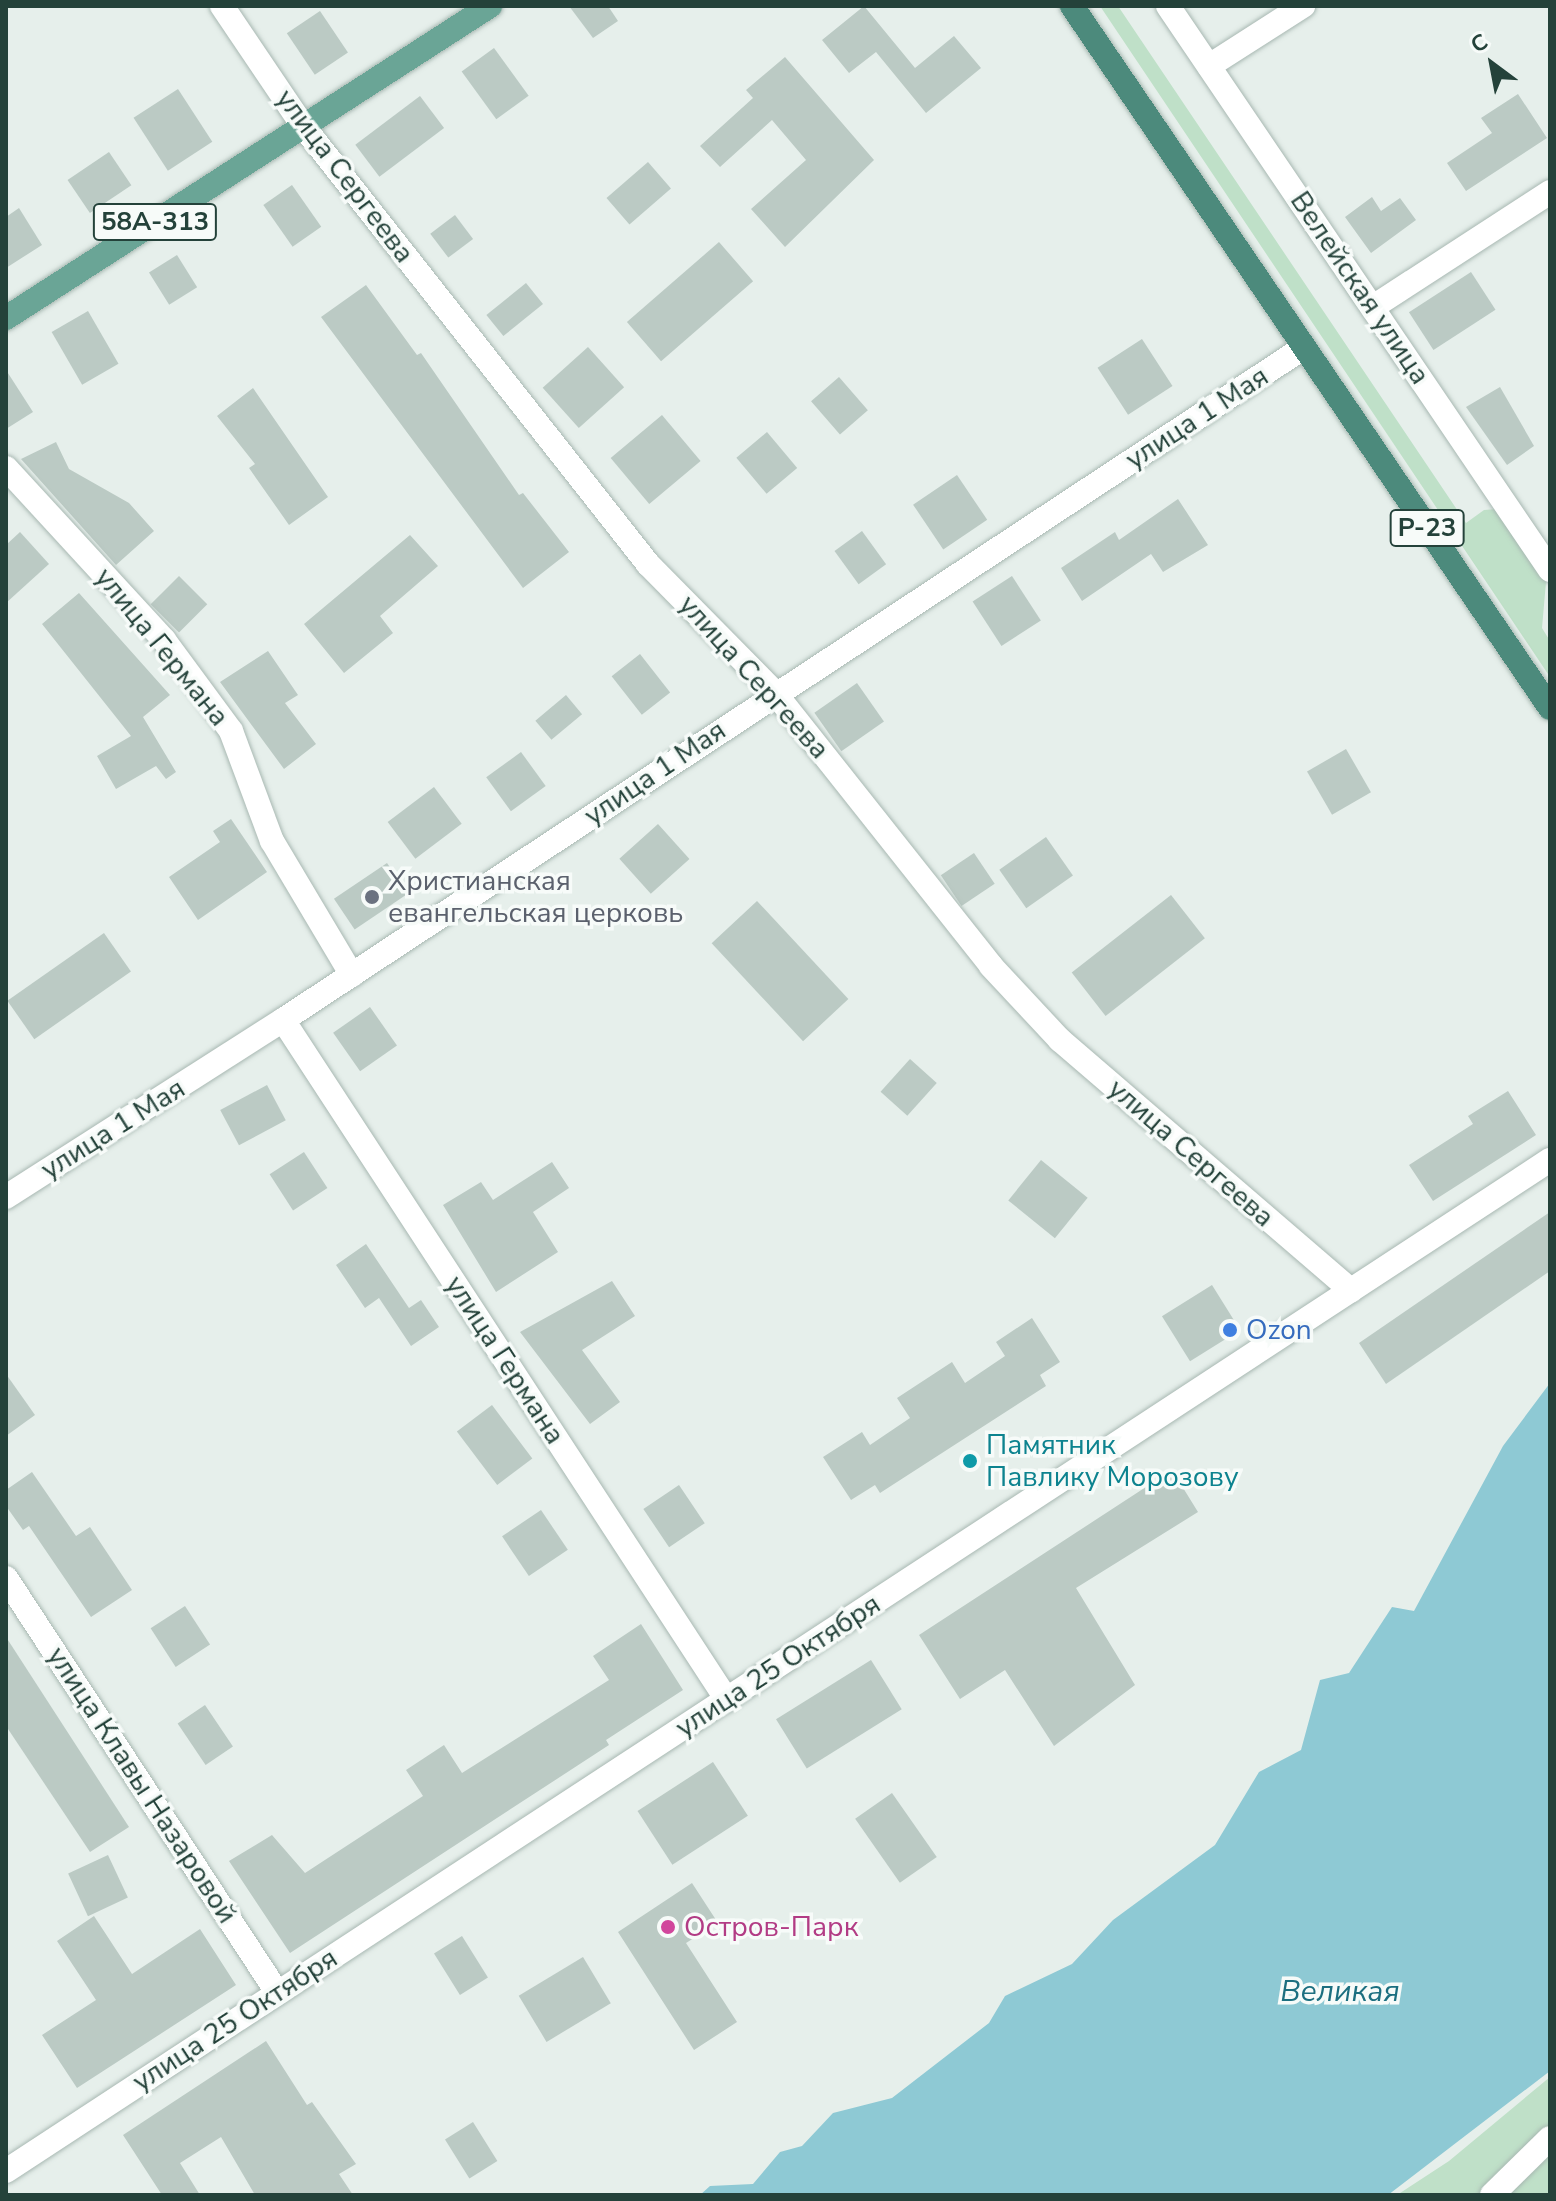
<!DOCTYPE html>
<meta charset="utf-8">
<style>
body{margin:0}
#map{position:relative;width:1556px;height:2201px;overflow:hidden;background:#e6efeb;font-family:"Nunito Sans",sans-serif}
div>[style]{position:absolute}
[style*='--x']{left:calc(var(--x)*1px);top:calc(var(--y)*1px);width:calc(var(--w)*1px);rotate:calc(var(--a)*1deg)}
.green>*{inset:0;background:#bfe0c8}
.water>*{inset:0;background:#8ec9d4}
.building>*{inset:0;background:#bbcac4;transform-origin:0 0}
.roads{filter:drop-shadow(0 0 2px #a8b8b2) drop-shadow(0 0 2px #a8b8b2)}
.minor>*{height:24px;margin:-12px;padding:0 12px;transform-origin:12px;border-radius:12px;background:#fff}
.tertiary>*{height:24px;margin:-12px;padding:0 12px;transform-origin:12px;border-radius:12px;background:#fff}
.secondary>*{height:24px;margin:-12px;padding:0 12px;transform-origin:12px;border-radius:12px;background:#fff}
.primary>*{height:24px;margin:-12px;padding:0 12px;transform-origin:12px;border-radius:12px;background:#6aa596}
.trunk>*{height:24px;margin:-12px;padding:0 12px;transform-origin:12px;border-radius:12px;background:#4c8a7c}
.dots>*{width:22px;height:22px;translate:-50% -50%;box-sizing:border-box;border:4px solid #f7fbf9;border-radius:50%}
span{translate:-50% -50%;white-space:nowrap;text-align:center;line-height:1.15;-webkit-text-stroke:7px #f7fbf9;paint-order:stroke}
.shield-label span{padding:2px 6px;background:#f7fbf9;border:2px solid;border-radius:6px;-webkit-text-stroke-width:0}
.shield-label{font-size:26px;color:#24423a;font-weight:700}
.street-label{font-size:28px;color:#24423a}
.worship-label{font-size:28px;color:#5b616d}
.left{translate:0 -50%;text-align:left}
.shop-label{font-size:28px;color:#366cbe}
.culture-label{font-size:28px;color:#0d838f}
.hotel-label{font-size:28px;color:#b23c85}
.water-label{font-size:30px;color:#1c6f80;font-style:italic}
.frame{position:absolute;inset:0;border:8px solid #24423a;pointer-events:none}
.north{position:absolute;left:1452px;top:24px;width:80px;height:80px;-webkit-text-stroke:6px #f7fbf9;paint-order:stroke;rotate:328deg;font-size:22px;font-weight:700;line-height:32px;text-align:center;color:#24423a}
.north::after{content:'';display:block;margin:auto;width:28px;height:36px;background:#24423a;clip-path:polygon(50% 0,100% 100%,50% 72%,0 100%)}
</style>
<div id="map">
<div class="green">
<i style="clip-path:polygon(1100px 6px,1118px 6px,1466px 523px,1484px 510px,1497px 509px,1546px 582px,1542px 628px,1550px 641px,1550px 677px)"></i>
<i style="clip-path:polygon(1550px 2077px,1550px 2126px,1480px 2195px,1397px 2195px,1449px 2161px)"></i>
<i style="clip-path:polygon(1550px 2152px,1550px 2195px,1506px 2195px)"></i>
</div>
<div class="water">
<i style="clip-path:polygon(1550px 1383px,1550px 2071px,1388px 2195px,700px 2195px,710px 2186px,753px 2184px,780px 2152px,802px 2146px,833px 2113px,892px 2098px,989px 2023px,1005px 1996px,1072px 1964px,1113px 1920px,1215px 1845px,1259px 1772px,1301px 1750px,1320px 1680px,1349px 1673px,1392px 1607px,1414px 1611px,1503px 1446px)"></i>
</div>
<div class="building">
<i style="clip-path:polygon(569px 6px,608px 6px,618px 21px,593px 38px)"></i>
<i style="clip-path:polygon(864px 6px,915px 68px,954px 36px,981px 68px,926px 113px,876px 52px,849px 73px,822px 40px)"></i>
<i style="left:320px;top:11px;width:50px;height:40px;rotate:56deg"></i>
<i style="left:494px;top:48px;width:59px;height:40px;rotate:54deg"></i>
<i style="clip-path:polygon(785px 57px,874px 160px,785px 247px,751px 209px,806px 160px,772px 120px,720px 167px,700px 146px,753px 98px,746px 90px)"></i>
<i style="left:178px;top:89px;width:63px;height:53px;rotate:57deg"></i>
<i style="clip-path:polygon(1518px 94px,1547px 138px,1466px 191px,1447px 163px,1492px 133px,1481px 118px)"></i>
<i style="left:420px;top:96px;width:40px;height:81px;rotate:53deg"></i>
<i style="left:109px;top:152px;width:40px;height:50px;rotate:56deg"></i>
<i style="left:648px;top:162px;width:35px;height:55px;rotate:49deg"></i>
<i style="left:292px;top:185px;width:51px;height:35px;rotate:55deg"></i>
<i style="clip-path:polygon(1372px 197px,1381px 211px,1400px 198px,1416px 220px,1371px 253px,1345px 217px)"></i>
<i style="clip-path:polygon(19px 208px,42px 245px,6px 268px,6px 217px)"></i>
<i style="left:455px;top:215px;width:30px;height:31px;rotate:53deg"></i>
<i style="left:719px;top:242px;width:52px;height:122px;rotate:49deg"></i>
<i style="left:177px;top:255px;width:38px;height:33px;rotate:58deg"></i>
<i style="left:1471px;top:272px;width:45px;height:74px;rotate:57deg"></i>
<i style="left:526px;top:283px;width:27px;height:51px;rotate:51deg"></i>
<i style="clip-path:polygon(366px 285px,417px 355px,421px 353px,519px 495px,523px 493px,569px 552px,523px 588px,321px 317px)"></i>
<i style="left:88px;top:311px;width:61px;height:42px;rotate:60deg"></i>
<i style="left:1142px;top:339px;width:56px;height:53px;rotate:57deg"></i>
<i style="left:588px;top:347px;width:54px;height:61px;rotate:48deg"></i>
<i style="clip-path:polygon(6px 370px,33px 412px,6px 429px)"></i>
<i style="left:839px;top:377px;width:44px;height:37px;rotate:49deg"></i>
<i style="clip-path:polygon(1500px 387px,1534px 446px,1507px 465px,1466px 407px)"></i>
<i style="clip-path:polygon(253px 388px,328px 497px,289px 525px,249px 468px,255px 464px,217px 416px)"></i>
<i style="left:662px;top:415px;width:60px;height:67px;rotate:50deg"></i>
<i style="left:767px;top:432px;width:47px;height:40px;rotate:50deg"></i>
<i style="clip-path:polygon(56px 442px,69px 469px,129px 503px,154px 531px,116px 565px,21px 459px)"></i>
<i style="left:957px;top:475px;width:54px;height:53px;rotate:56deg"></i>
<i style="clip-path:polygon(1178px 499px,1208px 545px,1163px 572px,1151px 554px,1082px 601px,1061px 568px,1115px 532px,1119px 540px)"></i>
<i style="left:862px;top:531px;width:41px;height:34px;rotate:54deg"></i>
<i style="clip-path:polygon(20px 532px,49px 564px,6px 603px,6px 545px)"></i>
<i style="clip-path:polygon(410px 535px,438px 566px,380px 616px,393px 633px,344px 673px,304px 624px)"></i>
<i style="left:179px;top:576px;width:40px;height:40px;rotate:45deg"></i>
<i style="left:1012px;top:576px;width:53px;height:47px;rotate:57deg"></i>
<i style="clip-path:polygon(79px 593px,170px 695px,143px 717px,176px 772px,166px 779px,156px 766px,116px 789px,97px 756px,131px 736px,42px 624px)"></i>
<i style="clip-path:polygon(268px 651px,298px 695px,285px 703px,316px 744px,284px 769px,220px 682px)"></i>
<i style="left:640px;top:654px;width:49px;height:36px;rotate:52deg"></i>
<i style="left:857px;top:683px;width:47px;height:52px;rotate:55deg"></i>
<i style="left:566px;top:695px;width:25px;height:40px;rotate:50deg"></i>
<i style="left:1346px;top:749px;width:50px;height:45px;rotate:60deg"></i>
<i style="left:521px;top:752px;width:42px;height:43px;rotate:54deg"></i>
<i style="left:434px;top:787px;width:46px;height:58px;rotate:53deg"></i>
<i style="clip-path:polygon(231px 819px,267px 872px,198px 920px,169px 877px,220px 842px,213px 831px)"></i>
<i style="left:658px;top:824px;width:47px;height:52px;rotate:48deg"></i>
<i style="left:1046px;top:837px;width:47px;height:57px;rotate:55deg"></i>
<i style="left:974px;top:853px;width:37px;height:40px;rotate:56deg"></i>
<i style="left:387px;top:863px;width:37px;height:64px;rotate:56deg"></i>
<i style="left:1171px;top:895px;width:55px;height:126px;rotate:52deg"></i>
<i style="left:757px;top:901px;width:134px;height:62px;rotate:47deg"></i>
<i style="left:104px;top:933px;width:47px;height:118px;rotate:55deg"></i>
<i style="left:370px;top:1007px;width:47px;height:45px;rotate:55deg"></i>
<i style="left:910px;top:1059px;width:36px;height:44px;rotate:42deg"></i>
<i style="left:267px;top:1085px;width:40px;height:53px;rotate:62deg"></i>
<i style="clip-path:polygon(1508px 1091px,1536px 1135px,1433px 1201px,1409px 1165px,1473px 1124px,1468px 1116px)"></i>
<i style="left:304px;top:1152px;width:43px;height:41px;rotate:57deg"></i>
<i style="left:1041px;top:1160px;width:60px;height:52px;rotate:39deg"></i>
<i style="clip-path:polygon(552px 1162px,569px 1188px,533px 1212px,558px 1252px,496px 1292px,443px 1205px,481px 1182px,493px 1200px)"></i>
<i style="clip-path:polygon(1550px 1212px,1550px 1271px,1386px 1384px,1359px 1343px)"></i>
<i style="clip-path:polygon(366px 1244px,409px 1308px,421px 1300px,439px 1327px,411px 1346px,379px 1298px,365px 1308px,336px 1265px)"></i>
<i style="clip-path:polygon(612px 1281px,635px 1316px,582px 1350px,620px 1402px,590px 1424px,520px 1332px)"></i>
<i style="left:1212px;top:1285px;width:53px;height:59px;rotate:58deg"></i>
<i style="clip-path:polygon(1032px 1318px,1060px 1362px,1040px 1375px,1046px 1386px,880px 1493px,875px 1485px,851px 1500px,823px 1457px,862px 1432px,870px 1445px,910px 1418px,897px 1398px,952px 1362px,965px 1383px,1005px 1356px,996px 1342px)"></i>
<i style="clip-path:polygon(6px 1374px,35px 1415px,6px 1436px)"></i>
<i style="left:492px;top:1405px;width:67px;height:44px;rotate:53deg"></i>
<i style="clip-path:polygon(1172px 1470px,1198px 1512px,1076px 1588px,1135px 1685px,1054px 1746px,1005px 1670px,960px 1699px,919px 1635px)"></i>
<i style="clip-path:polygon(32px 1472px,76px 1536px,90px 1527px,132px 1590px,91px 1617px,29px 1526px,23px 1530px,6px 1506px,6px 1490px)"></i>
<i style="left:679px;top:1485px;width:46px;height:43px;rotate:56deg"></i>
<i style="left:541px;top:1510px;width:48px;height:47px;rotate:56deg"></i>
<i style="left:185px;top:1606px;width:46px;height:41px;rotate:57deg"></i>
<i style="clip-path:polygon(641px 1624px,683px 1690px,606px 1740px,609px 1745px,290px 1953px,229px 1861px,272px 1835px,305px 1873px,423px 1796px,406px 1770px,444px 1745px,462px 1773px,609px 1680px,593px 1656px)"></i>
<i style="clip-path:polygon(6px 1637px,129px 1827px,90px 1852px,6px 1726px)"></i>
<i style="left:871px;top:1660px;width:58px;height:112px;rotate:58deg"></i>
<i style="left:205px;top:1705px;width:50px;height:33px;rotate:56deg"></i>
<i style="left:713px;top:1762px;width:64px;height:90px;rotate:57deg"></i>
<i style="left:892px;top:1793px;width:78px;height:45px;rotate:55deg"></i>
<i style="left:108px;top:1855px;width:47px;height:44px;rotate:65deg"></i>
<i style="clip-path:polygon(692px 1883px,718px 1923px,686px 1943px,737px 2022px,694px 2050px,618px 1932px)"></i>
<i style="clip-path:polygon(94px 1916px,132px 1974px,200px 1929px,236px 1985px,77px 2088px,42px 2035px,96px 2000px,57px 1941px)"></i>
<i style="left:462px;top:1936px;width:49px;height:33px;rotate:58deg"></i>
<i style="left:583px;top:1957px;width:54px;height:75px;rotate:59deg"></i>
<i style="clip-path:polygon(266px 2041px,307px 2105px,312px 2102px,356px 2164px,339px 2174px,353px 2195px,255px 2195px,221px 2137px,180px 2163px,200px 2195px,162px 2195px,123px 2135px)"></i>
<i style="left:473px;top:2122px;width:46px;height:33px;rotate:58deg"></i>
</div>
<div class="roads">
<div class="minor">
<i style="--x:222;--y:6;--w:145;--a:56"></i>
<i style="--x:303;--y:126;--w:558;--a:51.77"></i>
<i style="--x:648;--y:564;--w:181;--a:45.4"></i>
<i style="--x:1168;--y:6;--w:681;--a:55.89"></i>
<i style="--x:1209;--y:66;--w:112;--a:-32.6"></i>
<i style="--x:1373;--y:307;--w:211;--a:-33"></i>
<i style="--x:6;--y:468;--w:234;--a:47.4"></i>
<i style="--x:164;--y:640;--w:113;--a:53.6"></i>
<i style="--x:231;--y:731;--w:117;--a:69.6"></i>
<i style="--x:272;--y:841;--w:156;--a:59.2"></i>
<i style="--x:6;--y:1578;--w:495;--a:56.8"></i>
<i style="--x:1492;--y:2195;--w:81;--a:-44.5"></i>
</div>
<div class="tertiary">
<i style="--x:6;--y:1197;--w:329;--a:-32.6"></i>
</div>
<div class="secondary">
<i style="--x:775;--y:693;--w:348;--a:51.6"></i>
<i style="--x:991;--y:966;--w:101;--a:47"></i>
<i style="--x:1060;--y:1040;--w:384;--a:40.7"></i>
<i style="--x:727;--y:1700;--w:812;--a:-123.14"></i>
<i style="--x:283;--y:1020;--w:1221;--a:-33.38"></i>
<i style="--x:6;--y:2171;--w:1846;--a:-33.22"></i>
</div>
<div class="primary">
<i style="--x:6;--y:318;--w:576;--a:-32.81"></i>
</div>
<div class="trunk">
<i style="--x:1072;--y:6;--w:849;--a:55.75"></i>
</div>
</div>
<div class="dots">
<i style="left:372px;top:897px;background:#6b7280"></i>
<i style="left:1230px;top:1330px;background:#3f7fe0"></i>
<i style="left:970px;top:1461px;background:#0f9aa8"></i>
<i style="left:668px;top:1927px;background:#d1479c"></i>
</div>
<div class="shield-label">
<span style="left:155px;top:222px">58А-313</span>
<span style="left:1427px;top:528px">Р-23</span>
</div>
<div class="street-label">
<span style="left:345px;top:176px;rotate:53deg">улица Сергеева</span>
<span style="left:1360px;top:288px;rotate:56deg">Велейская улица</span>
<span style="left:1197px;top:418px;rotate:-33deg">улица 1 Мая</span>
<span style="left:162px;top:647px;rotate:51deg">улица Германа</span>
<span style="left:754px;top:677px;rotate:48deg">улица Сергеева</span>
<span style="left:655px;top:773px;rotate:-34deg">улица 1 Мая</span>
<span style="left:113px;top:1129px;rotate:-32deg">улица 1 Мая</span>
<span style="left:1191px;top:1153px;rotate:41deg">улица Сергеева</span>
<span style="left:505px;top:1360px;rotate:57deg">улица Германа</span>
<span style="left:778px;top:1666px;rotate:-33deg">улица 25 Октября</span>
<span style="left:142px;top:1785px;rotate:57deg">улица Клавы Назаровой</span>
<span style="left:235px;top:2020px;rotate:-33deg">улица 25 Октября</span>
</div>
<div class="worship-label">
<span class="left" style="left:388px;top:897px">Христианская<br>евангельская церковь</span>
</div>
<div class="shop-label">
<span class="left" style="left:1246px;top:1330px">Ozon</span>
</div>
<div class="culture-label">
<span class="left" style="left:986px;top:1461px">Памятник<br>Павлику Морозову</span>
</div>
<div class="hotel-label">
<span class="left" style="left:684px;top:1927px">Остров-Парк</span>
</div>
<div class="water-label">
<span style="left:1340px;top:1992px">Великая</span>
</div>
<div class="frame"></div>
<div class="north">С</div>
</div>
